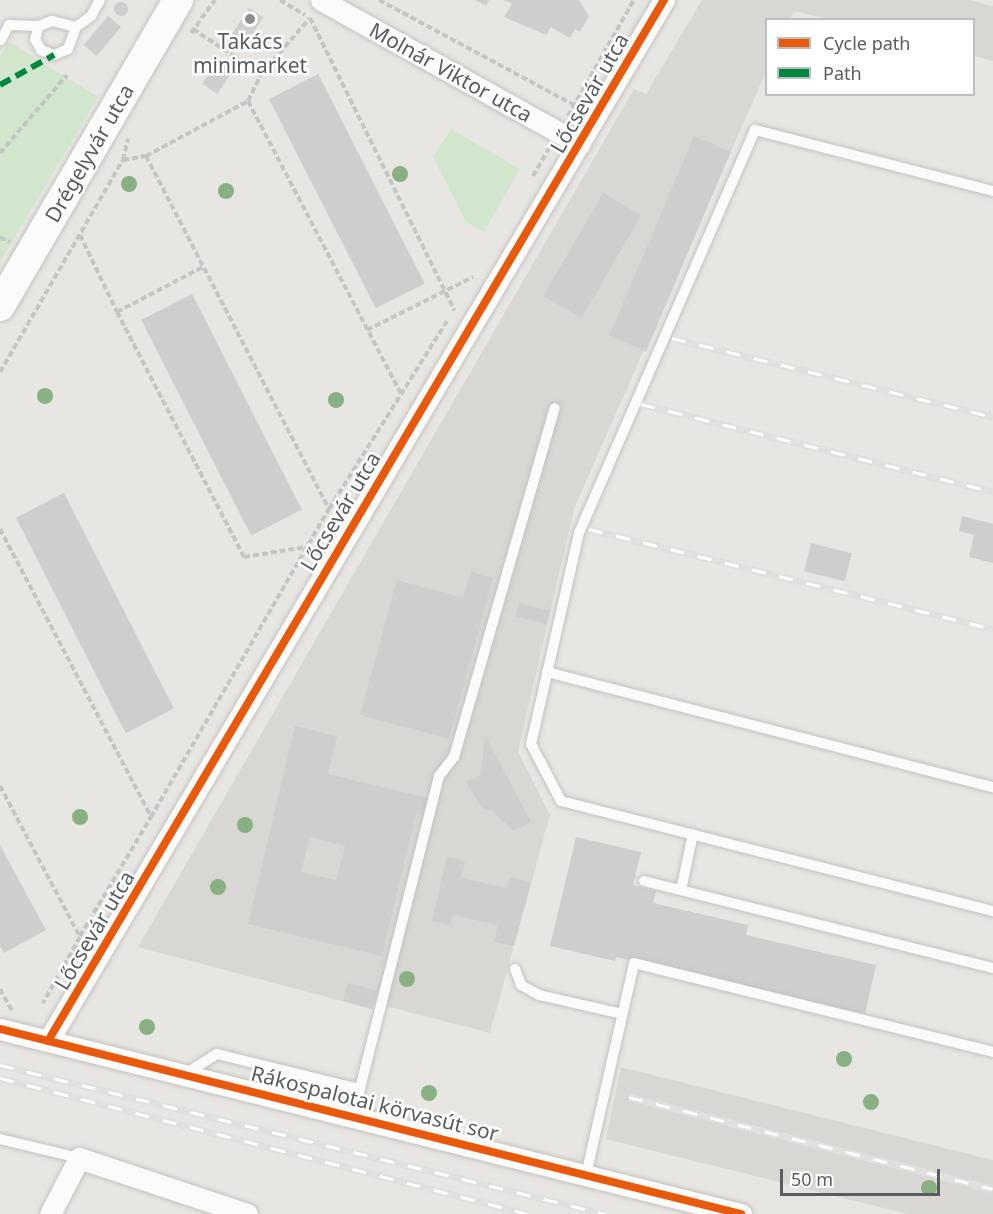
<!DOCTYPE html>
<meta charset="utf-8">
<style>
body{margin:0}
#map{position:relative;width:993px;height:1214px;overflow:hidden;background:#e8e6e2;font-family:"Noto Sans",sans-serif}
div>[style]{position:absolute}
[style*='--x']{left:calc(var(--x)*1px);top:calc(var(--y)*1px);width:calc(var(--w)*1px);rotate:calc(var(--a)*1deg)}
.industrial>*{inset:0;background:#d9d7d3}
.green>*{inset:0;background:#d2e5cd}
.building>*{inset:0;background:#d0cecc;transform-origin:0 0}
.round{border-radius:50%}
.path>*{height:4px;margin-top:-2px;transform-origin:0;background:repeating-linear-gradient(90deg,#c2c7c4 0 6px,transparent 0 9px)}
.roads{filter:drop-shadow(0 0 2px #c3c3c2) drop-shadow(0 0 2px #c3c3c2)}
.lane>*{height:10px;margin:-5px;padding:0 5px;transform-origin:5px;border-radius:5px;background:#fcfbfb}
.street>*{height:21px;margin:-10.5px;padding:0 10.5px;transform-origin:10.5px;border-radius:10.5px;background:#fcfbfb}
.secondary>*{height:30px;margin:-15px;padding:0 15px;transform-origin:15px;border-radius:15px;background:#fcfbfb}
.rail>*{height:7px;margin-top:-3.5px;transform-origin:0;background:repeating-linear-gradient(90deg,#fff 0 14px,#e0e0df 0 28px);box-sizing:border-box;border-block:2px solid #e0e0df}
.quiet>*{height:6px;margin-top:-3px;transform-origin:0;background:repeating-linear-gradient(90deg,#00873e 0 12px,transparent 0 18px)}
.cycleway>*{height:8px;margin:-4px;padding:0 4px;transform-origin:4px;border-radius:4px;background:#e8590c}
.trees>*{width:16px;height:16px;margin:-8px;border-radius:50%;background:#89b082}
.dots>*{width:16px;height:16px;translate:-50% -50%;box-sizing:border-box;border:3px solid #fff;border-radius:50%}
span{translate:-50% -50%;white-space:nowrap;text-align:center;line-height:1.15;-webkit-text-stroke:5px #fff;paint-order:stroke}
.poi-label{font-size:21px;color:#585d60}
.street-label{font-size:21px;color:#585d60}
.legend{position:absolute;left:765px;top:18px;width:210px;height:78px;box-sizing:border-box;background:#fff;border:2px solid #bcbebf;margin:0;padding:8px 10px;list-style:none;font-size:18px;color:#585d60}
.legend li{display:flex;align-items:center;gap:12px;height:30px}
.legend b{width:30px;border:2px solid #bcbebf}
.scale{position:absolute;left:780px;top:1169px;width:160px;height:27px;box-sizing:border-box;border:3px solid #585d60;border-top:0;padding-left:8px;font-size:18px;line-height:21px;white-space:nowrap;color:#585d60;-webkit-text-stroke:4px #fff;paint-order:stroke}
</style>
<div id="map">
<div class="industrial">
<i style="clip-path:polygon(702px 0,969px 0,993px 6px,993px 61px,974px 56px,974px 20px,829px 19px,794px 11px,790px 19px,766px 20px,766px 72px,574px 509px,518px 751px,550px 815px,490px 1033px,374px 1003px,372px 1009px,138px 947px,634px 89px,646px 94px)"></i>
<i style="clip-path:polygon(621px 1067px,993px 1160px,993px 1214px,907px 1214px,606px 1139px)"></i>
</div>
<div class="green">
<i style="clip-path:polygon(9px 42px,98px 97px,0 262px,0 56px)"></i>
<i style="clip-path:polygon(451px 129px,520px 169px,484px 232px,466px 222px,433px 157px)"></i>
</div>
<div class="building">
<i style="clip-path:polygon(475px 0,489px 0,486px 6px)"></i>
<i style="clip-path:polygon(504px 0,579px 0,589px 16px,580px 32px,575px 29px,570px 38px,551px 27px,546px 35px,504px 17px,512px 4px)"></i>
<i class="round" style="left:114px;top:2px;width:14px;height:14px"></i>
<i style="left:249px;top:8px;width:17px;height:40px;rotate:33deg"></i>
<i style="left:108px;top:16px;width:17px;height:38px;rotate:40deg"></i>
<i style="left:219px;top:59px;width:18px;height:30px;rotate:34deg"></i>
<i style="left:318px;top:74px;width:235px;height:55px;rotate:63deg"></i>
<i style="left:694px;top:136px;width:40px;height:217px;rotate:23deg"></i>
<i style="left:603px;top:193px;width:44px;height:119px;rotate:30deg"></i>
<i style="left:192px;top:294px;width:242px;height:57px;rotate:63deg"></i>
<i style="left:64px;top:493px;width:242px;height:54px;rotate:63deg"></i>
<i style="clip-path:polygon(962px 516px,993px 524px,993px 563px,969px 557px,974px 535px,959px 531px)"></i>
<i style="left:811px;top:543px;width:42px;height:29px;rotate:14deg"></i>
<i style="clip-path:polygon(471px 571px,493px 578px,449px 739px,360px 715px,397px 580px,463px 598px)"></i>
<i style="left:519px;top:603px;width:32px;height:14px;rotate:14deg"></i>
<i style="clip-path:polygon(evenodd,295px 726px,337px 736px,328px 774px,428px 798px,424px 816px,416px 814px,382px 956px,248px 924px,295px 726px,310px 837px,345px 846px,336px 880px,301px 872px,310px 837px)"></i>
<i style="clip-path:polygon(485px 735px,531px 822px,514px 831px,492px 811px,482px 808px,466px 782px,481px 775px)"></i>
<i style="clip-path:polygon(576px 837px,641px 852px,633px 885px,656px 891px,653px 903px,748px 925px,746px 935px,876px 965px,865px 1014px,616px 957px,615px 961px,550px 946px)"></i>
<i style="clip-path:polygon(0 845px,46px 930px,4px 953px,0 946px)"></i>
<i style="clip-path:polygon(447px 857px,465px 861px,461px 878px,507px 888px,510px 877px,531px 882px,514px 946px,494px 942px,498px 925px,453px 915px,450px 925px,432px 921px)"></i>
<i style="left:348px;top:983px;width:30px;height:19px;rotate:15deg"></i>
</div>
<div class="path">
<i style="--x:280;--y:0;--w:29;--a:31"></i>
<i style="--x:379;--y:0;--w:221;--a:28.3"></i>
<i style="--x:193;--y:29;--w:82;--a:33.5"></i>
<i style="--x:191;--y:33;--w:41;--a:-54"></i>
<i style="--x:248;--y:101;--w:331;--a:62.4"></i>
<i style="--x:568;--y:116;--w:133;--a:-60.4"></i>
<i style="--x:0;--y:153;--w:103;--a:-49.3"></i>
<i style="--x:146;--y:156;--w:116;--a:-28.3"></i>
<i style="--x:248;--y:101;--w:30;--a:-64"></i>
<i style="--x:261;--y:74;--w:74;--a:-48.8"></i>
<i style="--x:310;--y:18;--w:326;--a:63.7"></i>
<i style="--x:123;--y:160;--w:23;--a:-10"></i>
<i style="--x:146;--y:156;--w:398;--a:62.6"></i>
<i style="--x:533;--y:176;--w:32;--a:-60"></i>
<i style="--x:80;--y:235;--w:85;--a:64.3"></i>
<i style="--x:117;--y:312;--w:97;--a:-27.6"></i>
<i style="--x:0;--y:237;--w:11;--a:27"></i>
<i style="--x:117;--y:312;--w:276;--a:62.6"></i>
<i style="--x:244;--y:557;--w:63;--a:-9.2"></i>
<i style="--x:367;--y:330;--w:119;--a:-26.6"></i>
<i style="--x:0;--y:372;--w:245;--a:-59.9"></i>
<i style="--x:123;--y:160;--w:22;--a:-77"></i>
<i style="--x:0;--y:529;--w:325;--a:62.3"></i>
<i style="--x:151;--y:817;--w:356;--a:-60"></i>
<i style="--x:329;--y:509;--w:222;--a:-57.9"></i>
<i style="--x:0;--y:786;--w:171;--a:62.1"></i>
<i style="--x:80;--y:937;--w:76;--a:119.3"></i>
<i style="--x:80;--y:936;--w:139;--a:-59.2"></i>
<i style="--x:0;--y:989;--w:26;--a:61"></i>
</div>
<div class="roads">
<div class="lane">
<i style="--x:76;--y:27;--w:25;--a:-166"></i>
<i style="--x:52;--y:21;--w:14;--a:159"></i>
<i style="--x:39;--y:26;--w:14;--a:107"></i>
<i style="--x:35;--y:39;--w:13;--a:61"></i>
<i style="--x:41;--y:50;--w:14;--a:21"></i>
<i style="--x:54;--y:55;--w:15;--a:-23"></i>
<i style="--x:68;--y:49;--w:23;--a:-70"></i>
<i style="--x:76;--y:27;--w:19;--a:-36"></i>
<i style="--x:91;--y:16;--w:18;--a:-61"></i>
<i style="--x:1;--y:40;--w:17;--a:-62"></i>
<i style="--x:9;--y:25;--w:30;--a:2"></i>
<i style="--x:993;--y:191;--w:246;--a:-165.6"></i>
<i style="--x:755;--y:130;--w:440;--a:113.6"></i>
<i style="--x:579;--y:533;--w:216;--a:102.8"></i>
<i style="--x:531;--y:744;--w:64;--a:62.2"></i>
<i style="--x:561;--y:801;--w:446;--a:14.3"></i>
<i style="--x:547;--y:672;--w:461;--a:14.5"></i>
<i style="--x:644;--y:881;--w:360;--a:14"></i>
<i style="--x:681;--y:890;--w:57;--a:-77.9"></i>
<i style="--x:515;--y:969;--w:17;--a:69"></i>
<i style="--x:521;--y:985;--w:21;--a:29"></i>
<i style="--x:539;--y:995;--w:85;--a:12.9"></i>
<i style="--x:185;--y:1074;--w:38;--a:-32"></i>
<i style="--x:217;--y:1054;--w:147;--a:13.8"></i>
<i style="--x:353;--y:1116;--w:351;--a:-75.8"></i>
<i style="--x:439;--y:776;--w:24;--a:-52"></i>
<i style="--x:454;--y:757;--w:363;--a:-73.9"></i>
<i style="--x:0;--y:1139;--w:81;--a:13.5"></i>
<i style="--x:586;--y:1175;--w:217;--a:-77.2"></i>
<i style="--x:634;--y:963;--w:370;--a:13.9"></i>
</div>
<div class="street">
<i style="--x:321;--y:0;--w:296;--a:29.1"></i>
<i style="--x:0;--y:1029;--w:764;--a:14.02"></i>
<i style="--x:48;--y:1041;--w:1210;--a:-59.39"></i>
<i style="--x:50;--y:1214;--w:63;--a:-62.6"></i>
<i style="--x:79;--y:1158;--w:177;--a:18.4"></i>
</div>
<div class="secondary">
<i style="--x:0;--y:306;--w:354;--a:-59.8"></i>
</div>
</div>
<div class="rail">
<i style="--x:672;--y:338;--w:331;--a:13.8"></i>
<i style="--x:641;--y:404;--w:363;--a:14"></i>
<i style="--x:589;--y:529;--w:416;--a:13.9"></i>
<i style="--x:0;--y:1065;--w:623;--a:13.84"></i>
<i style="--x:0;--y:1078;--w:545;--a:14.44"></i>
<i style="--x:629;--y:1097;--w:375;--a:14.2"></i>
</div>
<div class="quiet">
<i style="--x:0;--y:85;--w:62;--a:-29.1"></i>
</div>
<div class="cycleway">
<i style="--x:0;--y:1029;--w:764;--a:14.02"></i>
<i style="--x:48;--y:1041;--w:1210;--a:-59.39"></i>
</div>
<div class="trees">
<i style="left:400px;top:174px"></i>
<i style="left:129px;top:184px"></i>
<i style="left:226px;top:191px"></i>
<i style="left:45px;top:396px"></i>
<i style="left:336px;top:400px"></i>
<i style="left:80px;top:817px"></i>
<i style="left:245px;top:825px"></i>
<i style="left:218px;top:887px"></i>
<i style="left:407px;top:979px"></i>
<i style="left:147px;top:1027px"></i>
<i style="left:844px;top:1059px"></i>
<i style="left:429px;top:1093px"></i>
<i style="left:871px;top:1102px"></i>
<i style="left:929px;top:1188px"></i>
</div>
<div class="dots">
<i style="left:250px;top:19px;background:#8a8d8e"></i>
</div>
<div class="poi-label">
<span style="left:250px;top:53px">Takács<br>minimarket</span>
</div>
<div class="street-label">
<span style="left:451px;top:72px;rotate:29deg">Molnár Viktor utca</span>
<span style="left:589px;top:93px;rotate:-60deg">Lőcsevár utca</span>
<span style="left:89px;top:153px;rotate:-60deg">Drégelyvár utca</span>
<span style="left:340px;top:511px;rotate:-59deg">Lőcsevár utca</span>
<span style="left:94px;top:930px;rotate:-59deg">Lőcsevár utca</span>
<span style="left:375px;top:1103px;rotate:14deg">Rákospalotai körvasút sor</span>
</div>
<ul class="legend">
<li><b style="height:8px;background:#e8590c"></b>Cycle path</li>
<li><b style="height:8px;background:#00873e"></b>Path</li>
</ul>
<div class="scale">50 m</div>
</div>
